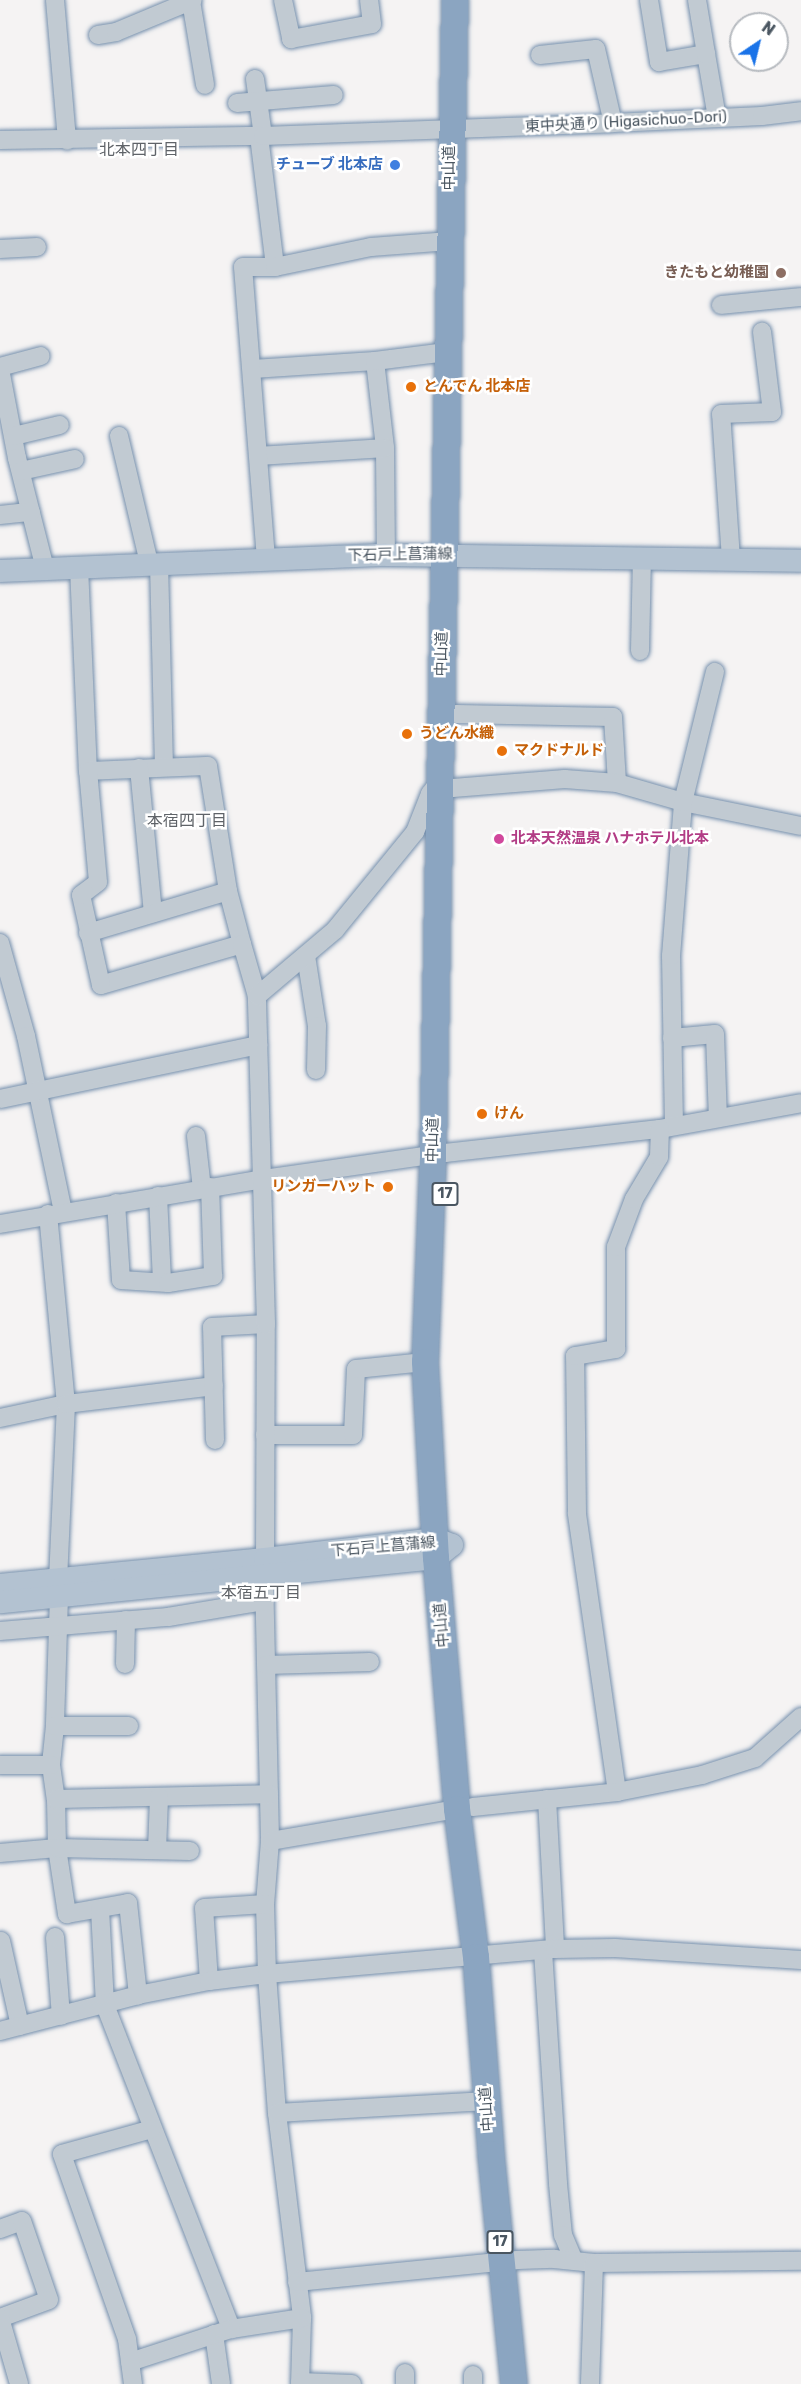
<!DOCTYPE html>
<meta charset="utf-8">
<style>
body{margin:0}
#map{position:relative;width:801px;height:2384px;overflow:hidden;background:#f5f3f3;font-family:Rubik,"Noto Sans JP",sans-serif}
div>[style]{position:absolute}
[style*='--x']{left:calc(var(--x)*1px);top:calc(var(--y)*1px);width:calc(var(--w)*1px);rotate:calc(var(--a)*1deg)}
.roads{filter:drop-shadow(0 0 2px #7690ad) drop-shadow(0 0 2px #7690ad)}
.minor>*{height:18px;margin:-9px;padding:0 9px;transform-origin:9px;border-radius:9px;background:#c1cad2}
.major>*{height:22px;margin:-11px;padding:0 11px;transform-origin:11px;border-radius:11px;background:#b3c2d1}
.highway>*{height:26px;margin:-13px;padding:0 13px;transform-origin:13px;border-radius:13px;background:#8ba5c1}
.dots>*{width:16px;height:16px;translate:-50% -50%;box-sizing:border-box;border:3px solid #fff;border-radius:50%}
span{translate:-50% -50%;white-space:nowrap;text-align:center;line-height:1.15;-webkit-text-stroke:5px #fff;paint-order:stroke}
.shield-label span{padding:2px 4px;background:#fff;border:2px solid;border-radius:4px;-webkit-text-stroke-width:0}
.shield-label{font-size:14px;color:#4a5661;font-weight:700}
.street-label{font-size:15px;color:#4a5661}
.shop-label{font-size:15px;color:#366cbe;font-weight:700}
.right{translate:-100% -50%;text-align:right}
.education-label{font-size:15px;color:#785e54;font-weight:700}
.food-label{font-size:15px;color:#c56008;font-weight:700}
.left{translate:0 -50%;text-align:left}
.hotel-label{font-size:15px;color:#b23c85;font-weight:700}
.neighbourhood-label{font-size:16px;color:#5f6368}
.north{position:absolute;left:729px;top:12px;width:60px;height:60px;box-sizing:border-box;background:#fff;border:2px solid #b7bbc0;border-radius:50%;rotate:35deg;font-size:16px;font-weight:700;line-height:24px;text-align:center;color:#4a5661}
.north::after{content:'';display:block;margin:auto;width:21px;height:27px;background:#1a73e8;clip-path:polygon(50% 0,100% 100%,50% 72%,0 100%)}
</style>
<div id="map">
<div class="roads">
<div class="minor">
<i style="--x:55;--y:0;--w:141;--a:85.1"></i>
<i style="--x:283;--y:0;--w:40;--a:78"></i>
<i style="--x:291;--y:39;--w:82;--a:-10.5"></i>
<i style="--x:372;--y:24;--w:24;--a:-97"></i>
<i style="--x:649;--y:0;--w:63;--a:80.8"></i>
<i style="--x:659;--y:62;--w:48;--a:-9.7"></i>
<i style="--x:706;--y:54;--w:65;--a:80.2"></i>
<i style="--x:697;--y:0;--w:55;--a:80.5"></i>
<i style="--x:191;--y:1;--w:85;--a:80.5"></i>
<i style="--x:98;--y:35;--w:18;--a:-9"></i>
<i style="--x:116;--y:32;--w:83;--a:-22.6"></i>
<i style="--x:540;--y:55;--w:56;--a:-6.1"></i>
<i style="--x:596;--y:49;--w:76;--a:77.1"></i>
<i style="--x:255;--y:79;--w:58;--a:82"></i>
<i style="--x:237;--y:103;--w:97;--a:-4.7"></i>
<i style="--x:259;--y:136;--w:132;--a:83"></i>
<i style="--x:0;--y:140;--w:263;--a:-0.9"></i>
<i style="--x:263;--y:136;--w:350;--a:-2.1"></i>
<i style="--x:613;--y:123;--w:149;--a:-2.7"></i>
<i style="--x:762;--y:116;--w:39;--a:-7"></i>
<i style="--x:0;--y:249;--w:37;--a:-3"></i>
<i style="--x:721;--y:305;--w:80;--a:-5.7"></i>
<i style="--x:375;--y:361;--w:88;--a:83.4"></i>
<i style="--x:385;--y:448;--w:107;--a:89.5"></i>
<i style="--x:0;--y:367;--w:42;--a:-15"></i>
<i style="--x:0;--y:369;--w:91;--a:79.2"></i>
<i style="--x:17;--y:458;--w:114;--a:75.8"></i>
<i style="--x:253;--y:369;--w:122;--a:-3.8"></i>
<i style="--x:375;--y:361;--w:72;--a:-7.2"></i>
<i style="--x:14;--y:436;--w:47;--a:-13.4"></i>
<i style="--x:119;--y:436;--w:130;--a:76.7"></i>
<i style="--x:259;--y:456;--w:126;--a:-3.6"></i>
<i style="--x:21;--y:471;--w:55;--a:-12.5"></i>
<i style="--x:0;--y:515;--w:31;--a:-6"></i>
<i style="--x:266;--y:559;--w:293;--a:-94.5"></i>
<i style="--x:243;--y:267;--w:32;--a:0"></i>
<i style="--x:275;--y:267;--w:98;--a:-11.8"></i>
<i style="--x:371;--y:247;--w:79;--a:-4.3"></i>
<i style="--x:731;--y:559;--w:145;--a:-93.9"></i>
<i style="--x:721;--y:414;--w:51;--a:-2.2"></i>
<i style="--x:772;--y:412;--w:81;--a:-97.1"></i>
<i style="--x:159;--y:563;--w:204;--a:88.6"></i>
<i style="--x:79;--y:567;--w:204;--a:87.5"></i>
<i style="--x:88;--y:771;--w:120;--a:-2.4"></i>
<i style="--x:208;--y:766;--w:127;--a:80.9"></i>
<i style="--x:228;--y:891;--w:55;--a:75.2"></i>
<i style="--x:242;--y:944;--w:147;--a:163.8"></i>
<i style="--x:101;--y:985;--w:92;--a:-102.5"></i>
<i style="--x:81;--y:895;--w:21;--a:-37"></i>
<i style="--x:98;--y:882;--w:111;--a:-95.1"></i>
<i style="--x:640;--y:651;--w:94;--a:-88.8"></i>
<i style="--x:456;--y:714;--w:157;--a:1.1"></i>
<i style="--x:613;--y:717;--w:66;--a:86.5"></i>
<i style="--x:139;--y:768;--w:146;--a:84.5"></i>
<i style="--x:453;--y:788;--w:112;--a:-4.6"></i>
<i style="--x:565;--y:779;--w:52;--a:4.4"></i>
<i style="--x:617;--y:783;--w:69;--a:16.1"></i>
<i style="--x:683;--y:802;--w:120;--a:11.5"></i>
<i style="--x:88;--y:933;--w:146;--a:-16.7"></i>
<i style="--x:0;--y:943;--w:97;--a:74.4"></i>
<i style="--x:26;--y:1036;--w:180;--a:78.1"></i>
<i style="--x:242;--y:944;--w:54;--a:73.9"></i>
<i style="--x:306;--y:956;--w:71;--a:81.1"></i>
<i style="--x:317;--y:1026;--w:44;--a:91.3"></i>
<i style="--x:672;--y:1038;--w:43;--a:-5.3"></i>
<i style="--x:715;--y:1034;--w:84;--a:88"></i>
<i style="--x:0;--y:1099;--w:264;--a:-11.8"></i>
<i style="--x:674;--y:1126;--w:170;--a:-91"></i>
<i style="--x:671;--y:956;--w:154;--a:-85.5"></i>
<i style="--x:683;--y:802;--w:134;--a:-76.2"></i>
<i style="--x:196;--y:1136;--w:53;--a:83.5"></i>
<i style="--x:158;--y:1196;--w:86;--a:87.3"></i>
<i style="--x:116;--y:1203;--w:77;--a:86.3"></i>
<i style="--x:121;--y:1280;--w:47;--a:3.7"></i>
<i style="--x:168;--y:1283;--w:46;--a:-8.8"></i>
<i style="--x:213;--y:1276;--w:89;--a:-91.9"></i>
<i style="--x:48;--y:1214;--w:191;--a:84.6"></i>
<i style="--x:66;--y:1404;--w:177;--a:92.6"></i>
<i style="--x:0;--y:1224;--w:268;--a:-9.7"></i>
<i style="--x:264;--y:1179;--w:183;--a:-8.2"></i>
<i style="--x:445;--y:1153;--w:216;--a:-6.4"></i>
<i style="--x:660;--y:1129;--w:143;--a:-10.4"></i>
<i style="--x:0;--y:1418;--w:67;--a:-12"></i>
<i style="--x:66;--y:1404;--w:149;--a:-6.9"></i>
<i style="--x:265;--y:1435;--w:88;--a:0"></i>
<i style="--x:353;--y:1435;--w:66;--a:-87.4"></i>
<i style="--x:356;--y:1369;--w:69;--a:-5.8"></i>
<i style="--x:215;--y:1440;--w:113;--a:-91.5"></i>
<i style="--x:212;--y:1327;--w:54;--a:-3.2"></i>
<i style="--x:265;--y:1559;--w:235;--a:-89.8"></i>
<i style="--x:266;--y:1324;--w:328;--a:-91.6"></i>
<i style="--x:257;--y:996;--w:102;--a:-40.2"></i>
<i style="--x:335;--y:930;--w:127;--a:-50.8"></i>
<i style="--x:415;--y:832;--w:41;--a:-68.5"></i>
<i style="--x:430;--y:794;--w:15;--a:-53"></i>
<i style="--x:264;--y:1575;--w:266;--a:88.7"></i>
<i style="--x:270;--y:1841;--w:63;--a:94.5"></i>
<i style="--x:265;--y:1904;--w:70;--a:88.4"></i>
<i style="--x:267;--y:1974;--w:139;--a:85.9"></i>
<i style="--x:277;--y:2113;--w:207;--a:83"></i>
<i style="--x:302;--y:2318;--w:66;--a:91.7"></i>
<i style="--x:59;--y:1596;--w:130;--a:91.8"></i>
<i style="--x:55;--y:1726;--w:39;--a:96"></i>
<i style="--x:51;--y:1765;--w:34;--a:82"></i>
<i style="--x:56;--y:1799;--w:49;--a:88.8"></i>
<i style="--x:57;--y:1848;--w:67;--a:81.4"></i>
<i style="--x:67;--y:1914;--w:62;--a:-10.2"></i>
<i style="--x:128;--y:1903;--w:93;--a:83.8"></i>
<i style="--x:0;--y:1631;--w:169;--a:-4.8"></i>
<i style="--x:168;--y:1617;--w:98;--a:-9.4"></i>
<i style="--x:125;--y:1664;--w:44;--a:-88.7"></i>
<i style="--x:266;--y:1665;--w:104;--a:-1.7"></i>
<i style="--x:55;--y:1726;--w:74;--a:0"></i>
<i style="--x:0;--y:1765;--w:51;--a:0"></i>
<i style="--x:617;--y:1792;--w:282;--a:-98.2"></i>
<i style="--x:577;--y:1513;--w:157;--a:-90.7"></i>
<i style="--x:575;--y:1356;--w:42;--a:-9.7"></i>
<i style="--x:616;--y:1349;--w:102;--a:-90"></i>
<i style="--x:616;--y:1247;--w:51;--a:-69.4"></i>
<i style="--x:634;--y:1199;--w:49;--a:-59.2"></i>
<i style="--x:659;--y:1157;--w:28;--a:-88"></i>
<i style="--x:56;--y:1799;--w:213;--a:-1.3"></i>
<i style="--x:547;--y:1799;--w:150;--a:86.9"></i>
<i style="--x:473;--y:1807;--w:145;--a:-5.9"></i>
<i style="--x:617;--y:1792;--w:87;--a:-11.3"></i>
<i style="--x:702;--y:1775;--w:56;--a:-17.8"></i>
<i style="--x:755;--y:1758;--w:62;--a:-41.7"></i>
<i style="--x:270;--y:1841;--w:190;--a:-9.7"></i>
<i style="--x:157;--y:1850;--w:53;--a:-87.8"></i>
<i style="--x:0;--y:1853;--w:57;--a:-5"></i>
<i style="--x:57;--y:1848;--w:133;--a:1.3"></i>
<i style="--x:100;--y:1909;--w:96;--a:87"></i>
<i style="--x:105;--y:2005;--w:348;--a:68.7"></i>
<i style="--x:231;--y:2329;--w:72;--a:-8.8"></i>
<i style="--x:55;--y:1937;--w:79;--a:85.7"></i>
<i style="--x:1;--y:1941;--w:87;--a:77.4"></i>
<i style="--x:543;--y:1951;--w:233;--a:86.3"></i>
<i style="--x:558;--y:2184;--w:51;--a:84.4"></i>
<i style="--x:563;--y:2235;--w:28;--a:67"></i>
<i style="--x:209;--y:1981;--w:73;--a:-93.9"></i>
<i style="--x:204;--y:1908;--w:61;--a:-3.8"></i>
<i style="--x:0;--y:2031;--w:143;--a:-14.6"></i>
<i style="--x:138;--y:1995;--w:72;--a:-11.2"></i>
<i style="--x:209;--y:1981;--w:58;--a:-6.9"></i>
<i style="--x:267;--y:1974;--w:289;--a:-5"></i>
<i style="--x:555;--y:1949;--w:60;--a:-1"></i>
<i style="--x:615;--y:1948;--w:186;--a:3.7"></i>
<i style="--x:277;--y:2113;--w:210;--a:-3.3"></i>
<i style="--x:0;--y:2229;--w:23;--a:-20"></i>
<i style="--x:22;--y:2221;--w:83;--a:71.1"></i>
<i style="--x:49;--y:2300;--w:52;--a:159.8"></i>
<i style="--x:594;--y:2263;--w:207;--a:-0.6"></i>
<i style="--x:297;--y:2282;--w:222;--a:-5.7"></i>
<i style="--x:518;--y:2260;--w:36;--a:-2"></i>
<i style="--x:554;--y:2259;--w:40;--a:5.7"></i>
<i style="--x:594;--y:2263;--w:121;--a:91.9"></i>
<i style="--x:0;--y:2318;--w:69;--a:73.9"></i>
<i style="--x:214;--y:2334;--w:50;--a:82"></i>
<i style="--x:130;--y:2362;--w:106;--a:-18.1"></i>
<i style="--x:405;--y:2373;--w:11;--a:90"></i>
<i style="--x:300;--y:2382;--w:52;--a:2.2"></i>
<i style="--x:133;--y:2384;--w:45;--a:-97.6"></i>
<i style="--x:127;--y:2339;--w:196;--a:-109.4"></i>
<i style="--x:62;--y:2154;--w:93;--a:-15.5"></i>
<i style="--x:473;--y:2384;--w:9;--a:-90"></i>
</div>
<div class="major">
<i style="--x:0;--y:571;--w:386;--a:-2.4"></i>
<i style="--x:386;--y:555;--w:415;--a:0.8"></i>
<i style="--x:0;--y:1585;--w:266;--a:-5.6"></i>
<i style="--x:265;--y:1559;--w:172;--a:-6.7"></i>
<i style="--x:436;--y:1539;--w:17;--a:21"></i>
<i style="--x:452;--y:1545;--w:21;--a:141"></i>
<i style="--x:436;--y:1558;--w:438;--a:174.2"></i>
</div>
<div class="highway">
<i style="--x:455;--y:0;--w:1157;--a:91.09"></i>
<i style="--x:433;--y:1157;--w:205;--a:92.2"></i>
<i style="--x:425;--y:1362;--w:196;--a:86.8"></i>
<i style="--x:436;--y:1558;--w:252;--a:85.2"></i>
<i style="--x:457;--y:1809;--w:149;--a:82.7"></i>
<i style="--x:476;--y:1957;--w:198;--a:85.6"></i>
<i style="--x:491;--y:2154;--w:231;--a:84.3"></i>
</div>
</div>
<div class="dots">
<i style="left:395px;top:165px;background:#3f7fe0"></i>
<i style="left:781px;top:273px;background:#8d6e63"></i>
<i style="left:411px;top:387px;background:#e8710a"></i>
<i style="left:407px;top:734px;background:#e8710a"></i>
<i style="left:502px;top:751px;background:#e8710a"></i>
<i style="left:499px;top:839px;background:#d1479c"></i>
<i style="left:482px;top:1114px;background:#e8710a"></i>
<i style="left:388px;top:1187px;background:#e8710a"></i>
</div>
<div class="shield-label">
<span style="left:445px;top:1194px">17</span>
<span style="left:500px;top:2242px">17</span>
</div>
<div class="street-label">
<span style="left:626px;top:122px;rotate:-3deg">東中央通り (Higasichuo-Dori)</span>
<span style="left:450px;top:168px;rotate:-90deg">中山道</span>
<span style="left:400px;top:555px;rotate:-1deg">下石戸上菖蒲線</span>
<span style="left:442px;top:654px;rotate:-89deg">中山道</span>
<span style="left:433px;top:1140px;rotate:-89deg">中山道</span>
<span style="left:383px;top:1547px;rotate:-5deg">下石戸上菖蒲線</span>
<span style="left:442px;top:1625px;rotate:-95deg">中山道</span>
<span style="left:487px;top:2109px;rotate:-94deg">中山道</span>
</div>
<div class="shop-label">
<span class="right" style="left:383px;top:165px">チューブ 北本店</span>
</div>
<div class="education-label">
<span class="right" style="left:769px;top:273px">きたもと幼稚園</span>
</div>
<div class="food-label">
<span class="left" style="left:423px;top:387px">とんでん 北本店</span>
<span class="left" style="left:419px;top:734px">うどん水織</span>
<span class="left" style="left:514px;top:751px">マクドナルド</span>
<span class="left" style="left:494px;top:1114px">けん</span>
<span class="right" style="left:376px;top:1187px">リンガーハット</span>
</div>
<div class="hotel-label">
<span class="left" style="left:511px;top:839px">北本天然温泉 ハナホテル北本</span>
</div>
<div class="neighbourhood-label">
<span style="left:139px;top:150px">北本四丁目</span>
<span style="left:187px;top:821px">本宿四丁目</span>
<span style="left:261px;top:1593px">本宿五丁目</span>
</div>
<div class="north">N</div>
</div>
